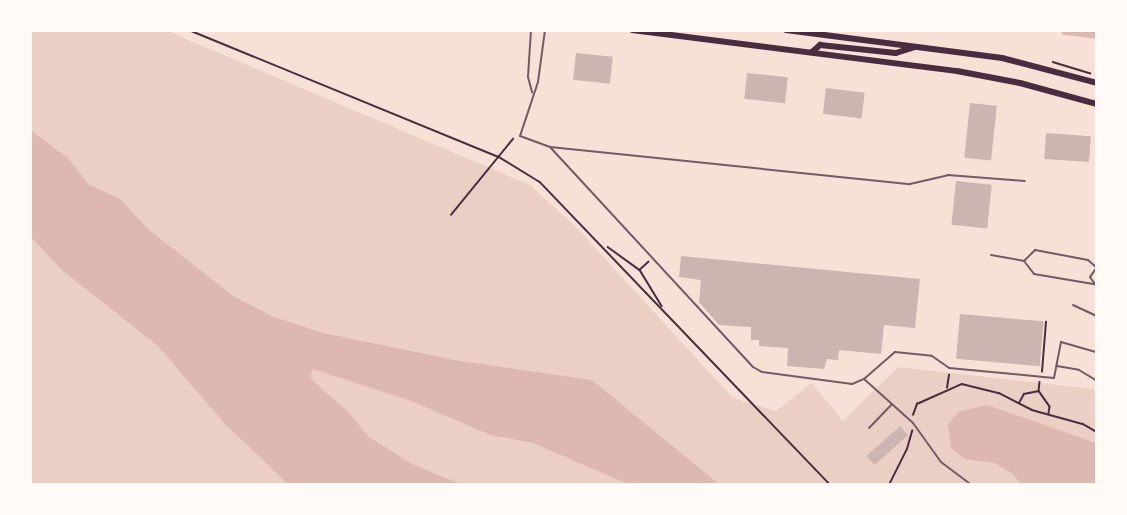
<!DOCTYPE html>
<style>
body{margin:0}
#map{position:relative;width:1127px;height:515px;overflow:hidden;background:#f7e1d7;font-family:Helvetica,sans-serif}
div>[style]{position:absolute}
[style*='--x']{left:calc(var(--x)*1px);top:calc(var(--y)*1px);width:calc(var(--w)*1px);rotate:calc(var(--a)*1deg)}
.green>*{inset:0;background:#ebcfc5}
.water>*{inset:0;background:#dcb8b0}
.canal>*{height:9px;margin:-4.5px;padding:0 4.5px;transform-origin:4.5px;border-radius:4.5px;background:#dcb8b0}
.building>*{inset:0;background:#ccb4b1;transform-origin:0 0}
.path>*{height:1.5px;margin:-0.75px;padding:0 0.75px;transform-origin:0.75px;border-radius:0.75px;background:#4a2c40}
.service>*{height:2px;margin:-1px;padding:0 1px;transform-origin:1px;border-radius:1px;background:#755966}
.primary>*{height:6px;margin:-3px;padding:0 3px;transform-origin:3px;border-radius:3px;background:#4a2c40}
span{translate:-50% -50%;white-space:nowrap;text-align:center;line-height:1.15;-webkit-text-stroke:5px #fffaf5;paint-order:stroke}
.frame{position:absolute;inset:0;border:32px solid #fffaf5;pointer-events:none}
</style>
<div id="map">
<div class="green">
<i style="clip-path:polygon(30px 30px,165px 30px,530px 185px,576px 227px,733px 398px,776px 411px,812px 383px,843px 421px,898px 367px,1093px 389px,1097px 394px,1097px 485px,30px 485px)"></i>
</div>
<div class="water">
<i style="clip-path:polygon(30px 130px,69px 159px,88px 184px,120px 199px,148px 229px,233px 296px,274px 317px,323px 333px,460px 361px,592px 380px,720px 485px,630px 485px,533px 443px,490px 435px,411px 401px,313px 369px,310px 378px,349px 413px,369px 437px,414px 465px,463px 485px,289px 485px,224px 423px,158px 346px,63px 271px,30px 236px)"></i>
<i style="clip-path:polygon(987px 405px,1093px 442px,1097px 446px,1097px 485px,1021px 485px,1013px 474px,994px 463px,965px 459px,951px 448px,948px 425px,958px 412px)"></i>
</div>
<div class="canal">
<i style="--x:1065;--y:30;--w:32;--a:7"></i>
</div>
<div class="building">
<i style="left:576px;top:53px;width:37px;height:27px;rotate:6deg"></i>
<i style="left:747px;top:73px;width:41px;height:26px;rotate:6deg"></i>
<i style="left:826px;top:88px;width:39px;height:26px;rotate:7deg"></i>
<i style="left:970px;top:103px;width:27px;height:55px;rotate:6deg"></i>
<i style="left:1046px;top:133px;width:45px;height:26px;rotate:4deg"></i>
<i style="left:956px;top:181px;width:36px;height:44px;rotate:6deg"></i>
<i style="clip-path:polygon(681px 256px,920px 279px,915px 328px,884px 325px,881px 354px,839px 350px,838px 360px,827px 359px,824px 369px,787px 366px,788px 348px,759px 346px,759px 340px,751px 340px,751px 327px,719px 325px,699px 302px,701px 280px,679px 277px)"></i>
<i style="left:960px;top:314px;width:84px;height:45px;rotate:5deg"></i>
<i style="left:900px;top:426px;width:12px;height:45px;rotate:48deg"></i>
</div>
<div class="path">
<i style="--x:189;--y:30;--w:335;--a:22.3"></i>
<i style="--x:499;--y:157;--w:48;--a:31.4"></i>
<i style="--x:540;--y:182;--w:420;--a:46.2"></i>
<i style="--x:1053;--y:62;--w:39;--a:17"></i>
<i style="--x:451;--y:215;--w:98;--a:-50.8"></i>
<i style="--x:608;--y:247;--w:39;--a:36"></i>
<i style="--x:649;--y:262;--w:12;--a:138"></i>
<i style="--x:640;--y:270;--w:42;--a:58.6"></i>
<i style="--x:1042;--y:372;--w:50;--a:-85.4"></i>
<i style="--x:1040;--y:382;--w:9;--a:96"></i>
<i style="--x:1039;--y:391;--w:19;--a:55"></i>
<i style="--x:1050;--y:407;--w:6;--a:99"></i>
<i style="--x:947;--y:388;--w:13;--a:-81"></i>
<i style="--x:1019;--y:403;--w:10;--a:-61"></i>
<i style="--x:1024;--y:394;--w:15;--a:-11"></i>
<i style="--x:913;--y:415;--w:12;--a:-70"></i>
<i style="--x:917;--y:404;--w:49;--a:-24"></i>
<i style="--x:962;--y:384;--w:38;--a:14"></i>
<i style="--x:999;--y:393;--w:37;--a:27"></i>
<i style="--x:1032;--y:410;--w:53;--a:15.4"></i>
<i style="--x:1083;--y:424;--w:16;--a:30"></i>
<i style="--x:889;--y:485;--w:40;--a:-63.4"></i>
<i style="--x:907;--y:449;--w:19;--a:-74"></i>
</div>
<div class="service">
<i style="--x:531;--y:30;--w:47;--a:93.7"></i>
<i style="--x:528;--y:77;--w:16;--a:75"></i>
<i style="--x:545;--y:30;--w:52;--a:97.7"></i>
<i style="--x:538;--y:82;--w:57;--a:108.4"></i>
<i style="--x:520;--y:136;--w:32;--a:20"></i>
<i style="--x:550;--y:147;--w:362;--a:5.9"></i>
<i style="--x:910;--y:184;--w:39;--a:-13"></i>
<i style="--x:948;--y:175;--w:77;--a:4.5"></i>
<i style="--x:550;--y:147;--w:299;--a:47.3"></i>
<i style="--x:753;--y:367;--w:10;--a:29"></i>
<i style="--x:762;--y:372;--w:91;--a:7.6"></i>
<i style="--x:852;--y:384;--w:13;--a:-23"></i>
<i style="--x:864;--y:379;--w:41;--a:-41.1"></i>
<i style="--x:895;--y:352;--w:37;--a:6"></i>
<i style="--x:932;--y:356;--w:21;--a:35"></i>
<i style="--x:949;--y:368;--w:105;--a:5.4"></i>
<i style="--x:1054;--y:378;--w:37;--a:-79"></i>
<i style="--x:1061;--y:342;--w:37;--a:16"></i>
<i style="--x:991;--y:255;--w:34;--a:10"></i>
<i style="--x:1024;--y:261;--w:16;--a:52"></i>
<i style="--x:1034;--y:274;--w:60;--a:9.6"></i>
<i style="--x:1024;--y:261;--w:16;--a:-45"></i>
<i style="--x:1035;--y:250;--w:54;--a:10.7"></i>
<i style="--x:1088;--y:260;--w:11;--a:41"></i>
<i style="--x:1097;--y:267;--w:12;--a:125"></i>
<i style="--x:1090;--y:277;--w:12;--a:55"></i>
<i style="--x:1073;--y:305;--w:26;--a:25"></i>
<i style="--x:1057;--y:366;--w:22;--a:10"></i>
<i style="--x:1079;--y:370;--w:21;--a:31"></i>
<i style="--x:864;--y:379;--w:66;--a:41.9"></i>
<i style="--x:913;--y:423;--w:48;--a:54.3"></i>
<i style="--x:941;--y:462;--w:39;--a:37"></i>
<i style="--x:869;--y:428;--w:33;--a:-46"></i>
</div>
<div class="primary">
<i style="--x:632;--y:30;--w:328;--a:7.2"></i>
<i style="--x:957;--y:71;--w:64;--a:10.8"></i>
<i style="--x:1020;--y:83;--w:80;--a:15.3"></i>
<i style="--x:786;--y:30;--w:218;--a:7.4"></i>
<i style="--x:1002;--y:58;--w:98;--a:14.7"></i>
<i style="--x:812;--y:52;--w:11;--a:-41"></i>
<i style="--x:820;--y:45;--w:76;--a:6"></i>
<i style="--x:896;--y:53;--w:20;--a:-18"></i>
</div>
<div class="frame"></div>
</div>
